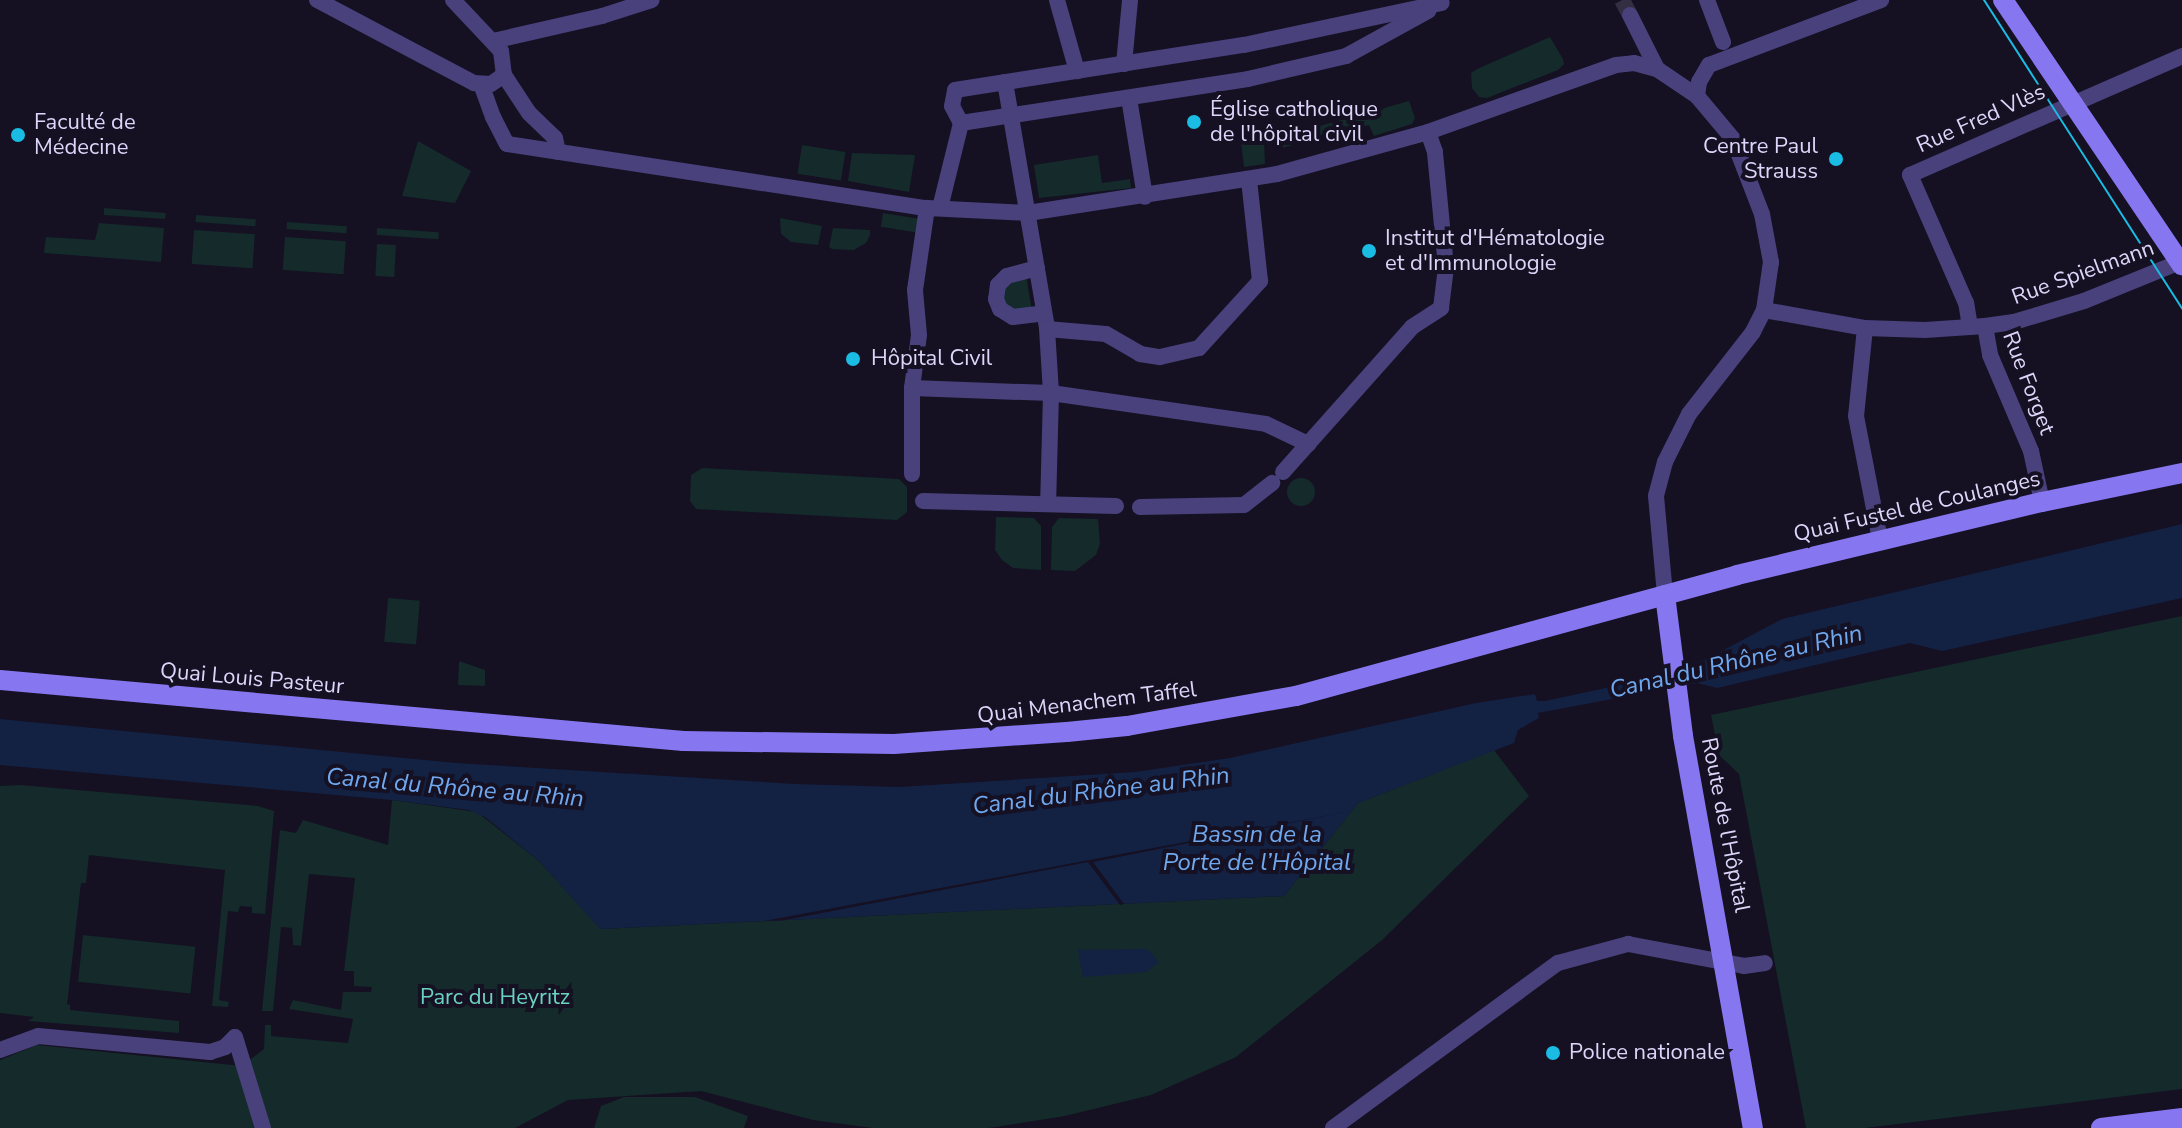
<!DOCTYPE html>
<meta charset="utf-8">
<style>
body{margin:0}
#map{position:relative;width:2182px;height:1128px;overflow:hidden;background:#151022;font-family:"Nunito Sans",sans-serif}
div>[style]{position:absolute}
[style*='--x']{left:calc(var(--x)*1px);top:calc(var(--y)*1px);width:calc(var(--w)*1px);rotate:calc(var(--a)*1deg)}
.green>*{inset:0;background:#142a2b;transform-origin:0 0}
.round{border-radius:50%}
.water>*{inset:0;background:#132143}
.pier>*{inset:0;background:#151022}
.street-tunnel>*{height:16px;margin-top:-8px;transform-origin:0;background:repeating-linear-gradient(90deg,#332e42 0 16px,transparent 0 24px)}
.street>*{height:16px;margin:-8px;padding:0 8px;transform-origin:8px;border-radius:8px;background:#48417c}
.secondary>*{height:20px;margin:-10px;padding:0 10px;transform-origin:10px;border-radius:10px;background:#8677f0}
.tram>*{height:2px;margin:-1px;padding:0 1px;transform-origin:1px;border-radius:1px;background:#1abce3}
.dots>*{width:22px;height:22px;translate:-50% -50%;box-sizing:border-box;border:4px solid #151022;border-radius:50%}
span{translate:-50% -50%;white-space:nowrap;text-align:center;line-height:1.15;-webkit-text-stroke:8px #151022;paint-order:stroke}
.poi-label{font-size:22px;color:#ddd6fa}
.left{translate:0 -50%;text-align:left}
.right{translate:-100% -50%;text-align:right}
.street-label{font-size:22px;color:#ddd6fa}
.park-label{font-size:22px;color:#6ad2c2}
.water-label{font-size:24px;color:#6fa8ef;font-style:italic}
</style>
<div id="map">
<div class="green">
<i style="clip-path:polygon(1550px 37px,1563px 59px,1564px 64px,1558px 70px,1487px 98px,1479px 97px,1472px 88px,1471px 73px,1477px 69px)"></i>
<i style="clip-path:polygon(1409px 101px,1415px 118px,1412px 124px,1374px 136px,1369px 125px,1278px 149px,1277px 141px,1284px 136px)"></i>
<i style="clip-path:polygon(1264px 139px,1265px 164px,1244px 167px,1241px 142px,1250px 141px,1251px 145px,1256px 145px,1256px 140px)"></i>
<i style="clip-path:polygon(418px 141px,471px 171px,455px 203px,402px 196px)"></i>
<i style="left:802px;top:145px;width:44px;height:29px;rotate:9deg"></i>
<i style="clip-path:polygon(852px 153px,915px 155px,909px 192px,848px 181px)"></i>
<i style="clip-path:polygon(1098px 155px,1102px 183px,1130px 179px,1131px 188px,1039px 198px,1034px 165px)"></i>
<i style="clip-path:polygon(104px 208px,166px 213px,165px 219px,104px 215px)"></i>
<i style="left:883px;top:213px;width:36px;height:14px;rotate:9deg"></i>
<i style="left:196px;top:215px;width:60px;height:7px;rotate:4deg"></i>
<i style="clip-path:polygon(780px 218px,822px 226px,818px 245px,791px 242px,781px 234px)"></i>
<i style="left:287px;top:222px;width:60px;height:7px;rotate:4deg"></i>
<i style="clip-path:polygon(99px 223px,164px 228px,161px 262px,44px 253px,46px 237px,95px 240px)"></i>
<i style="left:377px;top:228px;width:62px;height:7px;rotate:4deg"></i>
<i style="clip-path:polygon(833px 228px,870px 230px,870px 235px,866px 243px,854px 250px,832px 249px,829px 247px)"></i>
<i style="left:194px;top:230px;width:61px;height:34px;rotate:4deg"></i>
<i style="left:285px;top:237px;width:61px;height:33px;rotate:4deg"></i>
<i style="left:377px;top:244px;width:19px;height:32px;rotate:3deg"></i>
<i style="clip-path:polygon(1026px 275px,1032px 311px,1017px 311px,1008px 307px,1003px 298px,1005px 287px)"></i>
<i style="clip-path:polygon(702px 468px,899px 479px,907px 487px,907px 512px,897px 520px,696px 509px,690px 501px,691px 475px)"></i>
<i class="round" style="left:1287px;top:478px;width:28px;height:28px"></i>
<i style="clip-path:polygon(996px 517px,1034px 518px,1041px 526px,1041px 570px,1013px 568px,1002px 560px,995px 550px)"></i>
<i style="clip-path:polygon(1059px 518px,1098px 519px,1100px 544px,1096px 555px,1075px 571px,1051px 570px,1052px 527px)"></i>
<i style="left:388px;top:598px;width:32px;height:44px;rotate:5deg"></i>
<i style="clip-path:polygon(2182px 616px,2182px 1089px,1865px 1128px,1806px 1128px,1739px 774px,1719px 755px,1711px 715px)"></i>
<i style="clip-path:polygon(459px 661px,485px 670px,485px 686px,458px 685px)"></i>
<i style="clip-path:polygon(1494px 750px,1529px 796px,1382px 940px,1236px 1057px,1151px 1095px,1065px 1116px,989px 1128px,873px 1128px,813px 1120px,701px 1091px,568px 1100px,515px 1128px,0 1128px,0 1060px,37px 1045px,242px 1066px,264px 1049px,265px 1025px,271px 1025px,271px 1036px,348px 1043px,353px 1019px,289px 1009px,293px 1000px,341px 1010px,343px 992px,371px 992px,372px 987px,354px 986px,354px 971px,344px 971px,355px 878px,309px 874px,301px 946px,293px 945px,292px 928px,281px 927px,273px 1011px,262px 1011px,280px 830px,296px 833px,303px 820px,388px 845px,392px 800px,477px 812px,539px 861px,601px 929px,1284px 896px,1358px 803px)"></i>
<i style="clip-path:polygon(21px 785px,258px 806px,274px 811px,265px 914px,252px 913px,252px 907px,240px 906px,238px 912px,228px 911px,219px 1000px,229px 1002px,228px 1007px,212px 1006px,225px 870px,89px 855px,86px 883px,81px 883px,67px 1005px,70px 1004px,70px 1010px,179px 1021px,179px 1033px,28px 1021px,34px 1017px,0 1013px,0 786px)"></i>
<i style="left:83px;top:935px;width:113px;height:47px;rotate:6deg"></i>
<i style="clip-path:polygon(624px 1097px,695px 1097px,748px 1116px,744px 1128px,594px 1128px,601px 1106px)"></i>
</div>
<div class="water">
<i style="clip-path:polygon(2182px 524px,2182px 598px,1942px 651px,1910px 643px,1717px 688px,1697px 683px,1538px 713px,1539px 718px,1518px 730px,1514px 743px,1358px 803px,1284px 896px,600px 929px,539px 861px,485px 817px,469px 810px,392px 800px,0 765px,0 719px,456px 763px,795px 784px,899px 787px,1135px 772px,1230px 758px,1476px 703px,1535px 694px,1537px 701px,1545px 701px,1638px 681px,1648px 675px,1705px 660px,1782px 619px)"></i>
<i style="clip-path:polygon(1147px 949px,1159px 962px,1146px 972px,1083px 977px,1078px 950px)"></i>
</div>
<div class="pier">
<i style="clip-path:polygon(1351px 811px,1093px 862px,1124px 904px,1120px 905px,1088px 862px,785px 920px,764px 921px)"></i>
</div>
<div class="street-tunnel">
<i style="--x:1622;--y:0;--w:17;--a:62"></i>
</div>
<div class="street">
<i style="--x:317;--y:0;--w:178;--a:27.9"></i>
<i style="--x:474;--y:83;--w:17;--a:3"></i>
<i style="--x:491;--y:84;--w:16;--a:-35"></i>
<i style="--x:453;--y:0;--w:70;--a:46.7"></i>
<i style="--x:501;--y:51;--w:24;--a:83"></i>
<i style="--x:1057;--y:0;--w:74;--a:74.3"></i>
<i style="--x:1707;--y:0;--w:45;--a:69.1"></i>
<i style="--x:1630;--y:15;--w:60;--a:63.4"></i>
<i style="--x:493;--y:41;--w:112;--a:-12.9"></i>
<i style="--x:602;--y:16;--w:52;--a:-17.7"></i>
<i style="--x:1124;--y:64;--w:64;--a:-84.6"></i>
<i style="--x:504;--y:75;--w:45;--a:56.7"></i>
<i style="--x:529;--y:113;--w:36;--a:44"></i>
<i style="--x:555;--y:138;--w:14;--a:78"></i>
<i style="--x:1005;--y:82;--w:251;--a:80.3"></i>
<i style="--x:1047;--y:329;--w:64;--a:86.4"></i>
<i style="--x:1051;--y:393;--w:111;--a:91.5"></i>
<i style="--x:481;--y:84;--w:35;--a:70"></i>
<i style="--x:493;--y:117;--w:30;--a:63"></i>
<i style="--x:507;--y:144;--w:425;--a:8.7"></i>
<i style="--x:927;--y:208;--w:101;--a:2.8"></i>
<i style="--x:1028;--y:213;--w:252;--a:-8.9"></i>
<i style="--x:1277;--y:174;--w:157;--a:-15.5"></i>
<i style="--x:1428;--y:132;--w:200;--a:-19.6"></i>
<i style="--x:1616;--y:65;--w:18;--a:-6"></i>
<i style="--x:1634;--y:63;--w:24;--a:15"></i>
<i style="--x:1657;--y:69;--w:48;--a:34"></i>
<i style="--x:1697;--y:96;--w:56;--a:50.1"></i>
<i style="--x:1733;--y:139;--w:80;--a:68.9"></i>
<i style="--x:1762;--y:214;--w:49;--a:79.4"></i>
<i style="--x:1771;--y:262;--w:49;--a:98.3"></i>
<i style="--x:1764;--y:310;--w:25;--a:117"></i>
<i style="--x:1753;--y:332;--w:104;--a:128"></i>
<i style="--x:1689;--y:414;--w:54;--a:116.6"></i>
<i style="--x:1665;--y:462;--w:35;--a:105"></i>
<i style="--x:1656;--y:496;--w:99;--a:84.8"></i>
<i style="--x:1697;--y:96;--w:14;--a:-82"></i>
<i style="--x:1699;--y:82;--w:20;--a:-60"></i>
<i style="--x:1709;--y:65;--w:184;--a:-20.7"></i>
<i style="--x:1129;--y:98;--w:100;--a:80.8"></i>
<i style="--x:961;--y:123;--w:290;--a:-8.7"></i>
<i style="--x:1248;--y:79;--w:101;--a:-13.2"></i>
<i style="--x:1346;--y:56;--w:94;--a:-28.8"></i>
<i style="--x:940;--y:208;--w:88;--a:-76.1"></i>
<i style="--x:961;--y:123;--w:19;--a:-118"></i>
<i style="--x:952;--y:106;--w:16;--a:-79"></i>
<i style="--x:955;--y:90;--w:292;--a:-8.9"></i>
<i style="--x:1244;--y:45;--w:202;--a:-12"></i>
<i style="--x:1037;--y:268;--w:31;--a:165"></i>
<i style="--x:1007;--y:276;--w:13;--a:135"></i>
<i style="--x:998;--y:285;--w:14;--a:98"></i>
<i style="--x:996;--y:299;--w:11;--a:68"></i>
<i style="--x:1000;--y:309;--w:15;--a:32"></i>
<i style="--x:1013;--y:317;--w:31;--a:-7"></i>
<i style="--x:1764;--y:310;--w:103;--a:10.1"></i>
<i style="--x:1865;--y:328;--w:60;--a:1.9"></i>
<i style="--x:1925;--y:330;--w:60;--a:-3.8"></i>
<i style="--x:1985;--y:326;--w:29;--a:-8"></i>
<i style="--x:2014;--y:322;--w:73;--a:-16.7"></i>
<i style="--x:2084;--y:301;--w:104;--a:-22.1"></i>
<i style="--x:1985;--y:326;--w:29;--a:80"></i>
<i style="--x:1990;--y:355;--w:104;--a:66.9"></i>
<i style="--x:2031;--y:451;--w:52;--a:77.8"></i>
<i style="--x:1970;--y:327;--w:24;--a:-99"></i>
<i style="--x:1966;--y:303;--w:140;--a:-113.6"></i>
<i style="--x:1910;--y:175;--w:297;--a:-23.6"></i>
<i style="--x:1865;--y:328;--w:88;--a:95.8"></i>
<i style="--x:1856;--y:416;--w:126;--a:79"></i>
<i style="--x:1047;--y:329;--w:59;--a:4.8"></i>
<i style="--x:1106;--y:334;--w:39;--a:30"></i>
<i style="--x:1140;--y:354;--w:20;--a:9"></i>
<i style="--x:1160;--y:357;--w:40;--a:-13"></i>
<i style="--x:1199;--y:348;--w:91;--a:-47.7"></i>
<i style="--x:1260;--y:281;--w:102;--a:-96.2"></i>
<i style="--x:912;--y:388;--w:139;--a:2.1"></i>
<i style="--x:1051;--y:393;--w:217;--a:8.2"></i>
<i style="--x:1266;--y:424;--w:47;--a:25.5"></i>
<i style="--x:1283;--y:472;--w:194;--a:-48.3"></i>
<i style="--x:1412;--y:327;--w:35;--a:-33"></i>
<i style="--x:1441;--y:308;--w:41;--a:-83"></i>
<i style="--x:1446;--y:267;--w:116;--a:-95.5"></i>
<i style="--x:1435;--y:152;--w:21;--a:-109"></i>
<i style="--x:912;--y:474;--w:86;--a:-90"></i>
<i style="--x:912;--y:388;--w:53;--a:-82.5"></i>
<i style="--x:919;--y:335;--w:45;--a:-95.1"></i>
<i style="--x:915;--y:290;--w:83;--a:-81.7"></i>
<i style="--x:923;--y:501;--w:193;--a:1.5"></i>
<i style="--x:1140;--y:507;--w:104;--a:-1.1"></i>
<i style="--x:1244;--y:505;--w:36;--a:-38"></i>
<i style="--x:235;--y:1037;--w:95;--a:72.9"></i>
<i style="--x:0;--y:1050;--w:40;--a:-20.2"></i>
<i style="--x:38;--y:1036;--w:173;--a:5.3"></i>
<i style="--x:210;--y:1052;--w:16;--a:-18"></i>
<i style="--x:225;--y:1047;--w:14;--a:-45"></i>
<i style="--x:1333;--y:1128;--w:279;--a:-36.3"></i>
<i style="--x:1558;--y:963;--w:73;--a:-15.2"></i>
<i style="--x:1628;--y:944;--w:118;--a:10.7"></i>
<i style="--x:1744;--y:966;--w:21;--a:-8"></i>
</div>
<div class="secondary">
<i style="--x:2003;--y:0;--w:320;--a:56"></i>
<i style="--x:1665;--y:595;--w:142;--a:82.7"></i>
<i style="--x:1683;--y:736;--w:398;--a:79.9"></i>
<i style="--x:0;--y:680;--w:686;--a:5.1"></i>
<i style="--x:683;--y:741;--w:211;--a:0.8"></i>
<i style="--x:894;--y:744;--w:173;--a:-4"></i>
<i style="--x:1067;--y:732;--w:60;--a:-5.7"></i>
<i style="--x:1127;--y:726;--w:172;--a:-10.1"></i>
<i style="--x:1296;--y:696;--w:457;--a:-15.3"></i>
<i style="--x:1737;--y:575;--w:314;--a:-13.5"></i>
<i style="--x:2042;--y:502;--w:143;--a:-11.7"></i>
<i style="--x:2101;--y:1128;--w:82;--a:-7"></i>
</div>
<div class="tram">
<i style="--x:1984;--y:0;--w:367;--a:57.3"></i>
</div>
<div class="dots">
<i style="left:1194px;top:122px;background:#1abce3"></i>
<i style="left:18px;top:135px;background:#1abce3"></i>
<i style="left:1836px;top:159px;background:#1abce3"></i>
<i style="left:1369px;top:251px;background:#1abce3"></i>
<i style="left:853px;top:359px;background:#1abce3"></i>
<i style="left:1553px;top:1053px;background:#1abce3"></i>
</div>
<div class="poi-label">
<span class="left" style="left:1210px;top:122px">Église catholique<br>de l'hôpital civil</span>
<span class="left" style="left:34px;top:135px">Faculté de<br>Médecine</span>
<span class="right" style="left:1818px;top:159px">Centre Paul<br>Strauss</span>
<span class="left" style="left:1385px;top:251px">Institut d'Hématologie<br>et d'Immunologie</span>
<span class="left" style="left:871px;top:359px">Hôpital Civil</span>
<span class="left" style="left:1569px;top:1053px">Police nationale</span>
</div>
<div class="street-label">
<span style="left:1981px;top:119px;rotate:-24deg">Rue Fred Vlès</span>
<span style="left:2083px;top:273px;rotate:-20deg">Rue Spielmann</span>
<span style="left:2028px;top:383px;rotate:69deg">Rue Forget</span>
<span style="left:1917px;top:507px;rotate:-13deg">Quai Fustel de Coulanges</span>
<span style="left:252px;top:679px;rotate:5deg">Quai Louis Pasteur</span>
<span style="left:1087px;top:703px;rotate:-7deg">Quai Menachem Taffel</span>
<span style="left:1725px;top:825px;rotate:79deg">Route de l'Hôpital</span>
</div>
<div class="park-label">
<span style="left:495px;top:998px">Parc du Heyritz</span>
</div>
<div class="water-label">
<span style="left:1736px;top:662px;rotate:-13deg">Canal du Rhône au Rhin</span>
<span style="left:455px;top:788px;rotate:5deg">Canal du Rhône au Rhin</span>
<span style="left:1101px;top:791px;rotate:-7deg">Canal du Rhône au Rhin</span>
<span style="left:1257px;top:849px">Bassin de la<br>Porte de l’Hôpital</span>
</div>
</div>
